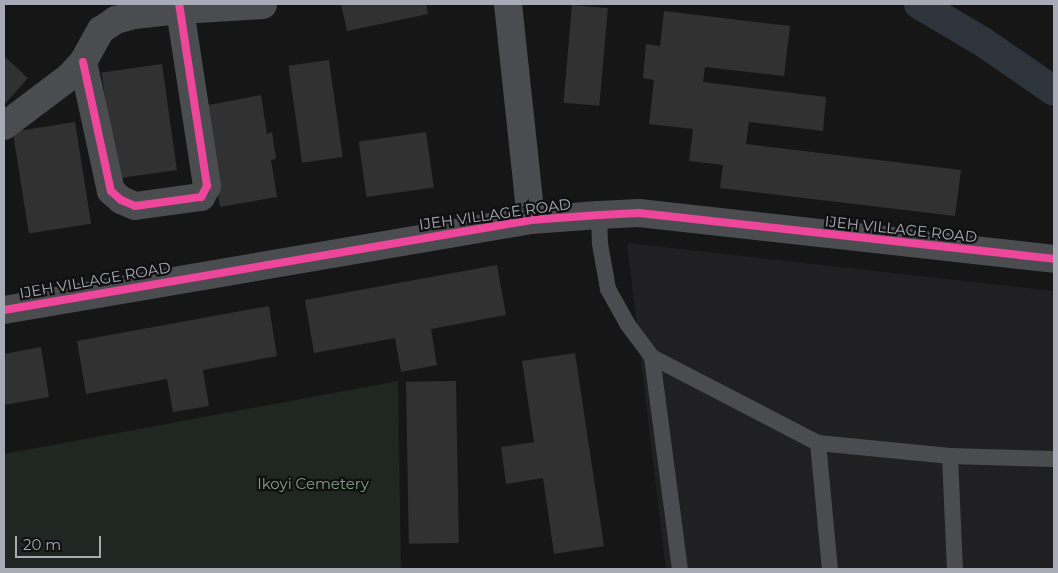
<!DOCTYPE html>
<style>
body{margin:0}
#map{position:relative;width:1058px;height:573px;overflow:hidden;background:#161616;font-family:Montserrat,sans-serif}
div>[style]{position:absolute}
[style*='--x']{left:calc(var(--x)*1px);top:calc(var(--y)*1px);width:calc(var(--w)*1px);rotate:calc(var(--a)*1deg)}
.built>*{inset:0;background:#202022}
.green>*{inset:0;background:#202621}
.canal>*{height:30px;margin:-15px;padding:0 15px;transform-origin:15px;border-radius:15px;background:#2d343b}
.building>*{inset:0;background:#313132;transform-origin:0 0}
.lane>*{height:16px;margin:-8px;padding:0 8px;transform-origin:8px;border-radius:8px;background:#4b4c4f}
.street>*{height:28px;margin:-14px;padding:0 14px;transform-origin:14px;border-radius:14px;background:#4b4c4f}
.cycleway>*{height:8px;margin:-4px;padding:0 4px;transform-origin:4px;border-radius:4px;background:#ed469a}
span{translate:-50% -50%;white-space:nowrap;text-align:center;line-height:1.15;-webkit-text-stroke:4.5px #101012;paint-order:stroke}
.street-label{font-size:15px;color:#a8abb6}
.park-label{font-size:15px;color:#81a085}
.frame{position:absolute;inset:0;border:5px solid #a8abb6;pointer-events:none}
.scale{position:absolute;left:15px;top:536px;width:86px;height:22px;box-sizing:border-box;border:2px solid #a8abb6;border-top:0;padding-left:6px;font-size:15px;line-height:18px;white-space:nowrap;color:#a8abb6;-webkit-text-stroke:4px #101012;paint-order:stroke}
</style>
<div id="map">
<div class="built">
<i style="clip-path:polygon(627px 243px,1054px 291px,1054px 569px,666px 569px)"></i>
</div>
<div class="green">
<i style="clip-path:polygon(398px 381px,401px 569px,4px 569px,4px 454px)"></i>
</div>
<div class="canal">
<i style="--x:919;--y:4;--w:74;--a:30.7"></i>
<i style="--x:983;--y:42;--w:86;--a:34.6"></i>
</div>
<div class="building">
<i style="clip-path:polygon(341px 4px,426px 4px,428px 14px,347px 31px)"></i>
<i style="left:572px;top:5px;width:36px;height:98px;rotate:5deg"></i>
<i style="clip-path:polygon(664px 11px,790px 26px,784px 76px,705px 67px,703px 82px,826px 97px,823px 131px,749px 122px,746px 144px,961px 170px,955px 216px,720px 188px,723px 165px,689px 161px,693px 129px,649px 124px,654px 80px,643px 78px,646px 44px,660px 46px)"></i>
<i style="clip-path:polygon(4px 56px,28px 78px,4px 105px)"></i>
<i style="left:329px;top:60px;width:98px;height:41px;rotate:82deg"></i>
<i style="left:162px;top:64px;width:107px;height:61px;rotate:82deg"></i>
<i style="clip-path:polygon(261px 95px,267px 134px,272px 132px,276px 159px,271px 160px,277px 197px,220px 207px,203px 106px)"></i>
<i style="left:75px;top:122px;width:103px;height:63px;rotate:81deg"></i>
<i style="left:426px;top:132px;width:56px;height:68px;rotate:82deg"></i>
<i style="clip-path:polygon(497px 265px,506px 315px,431px 329px,437px 365px,401px 372px,395px 338px,314px 353px,305px 300px)"></i>
<i style="clip-path:polygon(269px 306px,277px 356px,203px 370px,209px 406px,173px 412px,167px 379px,86px 394px,77px 341px)"></i>
<i style="clip-path:polygon(41px 347px,49px 397px,4px 405px,4px 354px)"></i>
<i style="clip-path:polygon(575px 353px,604px 546px,554px 554px,543px 478px,506px 484px,501px 447px,534px 442px,522px 361px)"></i>
<i style="left:456px;top:381px;width:162px;height:50px;rotate:89deg"></i>
</div>
<div class="lane">
<i style="--x:599;--y:215;--w:29;--a:88"></i>
<i style="--x:600;--y:244;--w:46;--a:79.9"></i>
<i style="--x:608;--y:289;--w:41;--a:60.9"></i>
<i style="--x:628;--y:325;--w:40;--a:53"></i>
<i style="--x:652;--y:357;--w:187;--a:27.4"></i>
<i style="--x:818;--y:443;--w:133;--a:5.6"></i>
<i style="--x:950;--y:456;--w:104;--a:1.7"></i>
<i style="--x:652;--y:357;--w:214;--a:82.5"></i>
<i style="--x:818;--y:443;--w:127;--a:84.6"></i>
<i style="--x:950;--y:456;--w:113;--a:87.5"></i>
</div>
<div class="street">
<i style="--x:508;--y:4;--w:217;--a:83.9"></i>
<i style="--x:83;--y:62;--w:132;--a:77.8"></i>
<i style="--x:111;--y:191;--w:13;--a:42"></i>
<i style="--x:121;--y:200;--w:15;--a:23"></i>
<i style="--x:135;--y:206;--w:67;--a:-7.8"></i>
<i style="--x:201;--y:197;--w:13;--a:-61"></i>
<i style="--x:207;--y:186;--w:184;--a:-98.7"></i>
<i style="--x:4;--y:126;--w:81;--a:-37"></i>
<i style="--x:69;--y:77;--w:21;--a:-47"></i>
<i style="--x:83;--y:62;--w:37;--a:-61"></i>
<i style="--x:101;--y:30;--w:18;--a:-34"></i>
<i style="--x:116;--y:20;--w:19;--a:-16"></i>
<i style="--x:134;--y:15;--w:46;--a:-6.2"></i>
<i style="--x:180;--y:10;--w:83;--a:-3.4"></i>
<i style="--x:4;--y:310;--w:535;--a:-9.69"></i>
<i style="--x:531;--y:220;--w:68;--a:-4.2"></i>
<i style="--x:599;--y:215;--w:40;--a:-2.9"></i>
<i style="--x:639;--y:213;--w:418;--a:6.3"></i>
</div>
<div class="cycleway">
<i style="--x:83;--y:62;--w:132;--a:77.8"></i>
<i style="--x:111;--y:191;--w:13;--a:42"></i>
<i style="--x:121;--y:200;--w:15;--a:23"></i>
<i style="--x:135;--y:206;--w:67;--a:-7.8"></i>
<i style="--x:201;--y:197;--w:13;--a:-61"></i>
<i style="--x:207;--y:186;--w:184;--a:-98.7"></i>
<i style="--x:4;--y:310;--w:535;--a:-9.69"></i>
<i style="--x:531;--y:220;--w:68;--a:-4.2"></i>
<i style="--x:599;--y:215;--w:40;--a:-2.9"></i>
<i style="--x:639;--y:213;--w:418;--a:6.3"></i>
</div>
<div class="street-label">
<span style="left:495px;top:214px;rotate:-8deg">IJEH VILLAGE ROAD</span>
<span style="left:901px;top:229px;rotate:6deg">IJEH VILLAGE ROAD</span>
<span style="left:95px;top:280px;rotate:-10deg">IJEH VILLAGE ROAD</span>
</div>
<div class="park-label">
<span style="left:313px;top:484px">Ikoyi Cemetery</span>
</div>
<div class="frame"></div>
<div class="scale">20 m</div>
</div>
